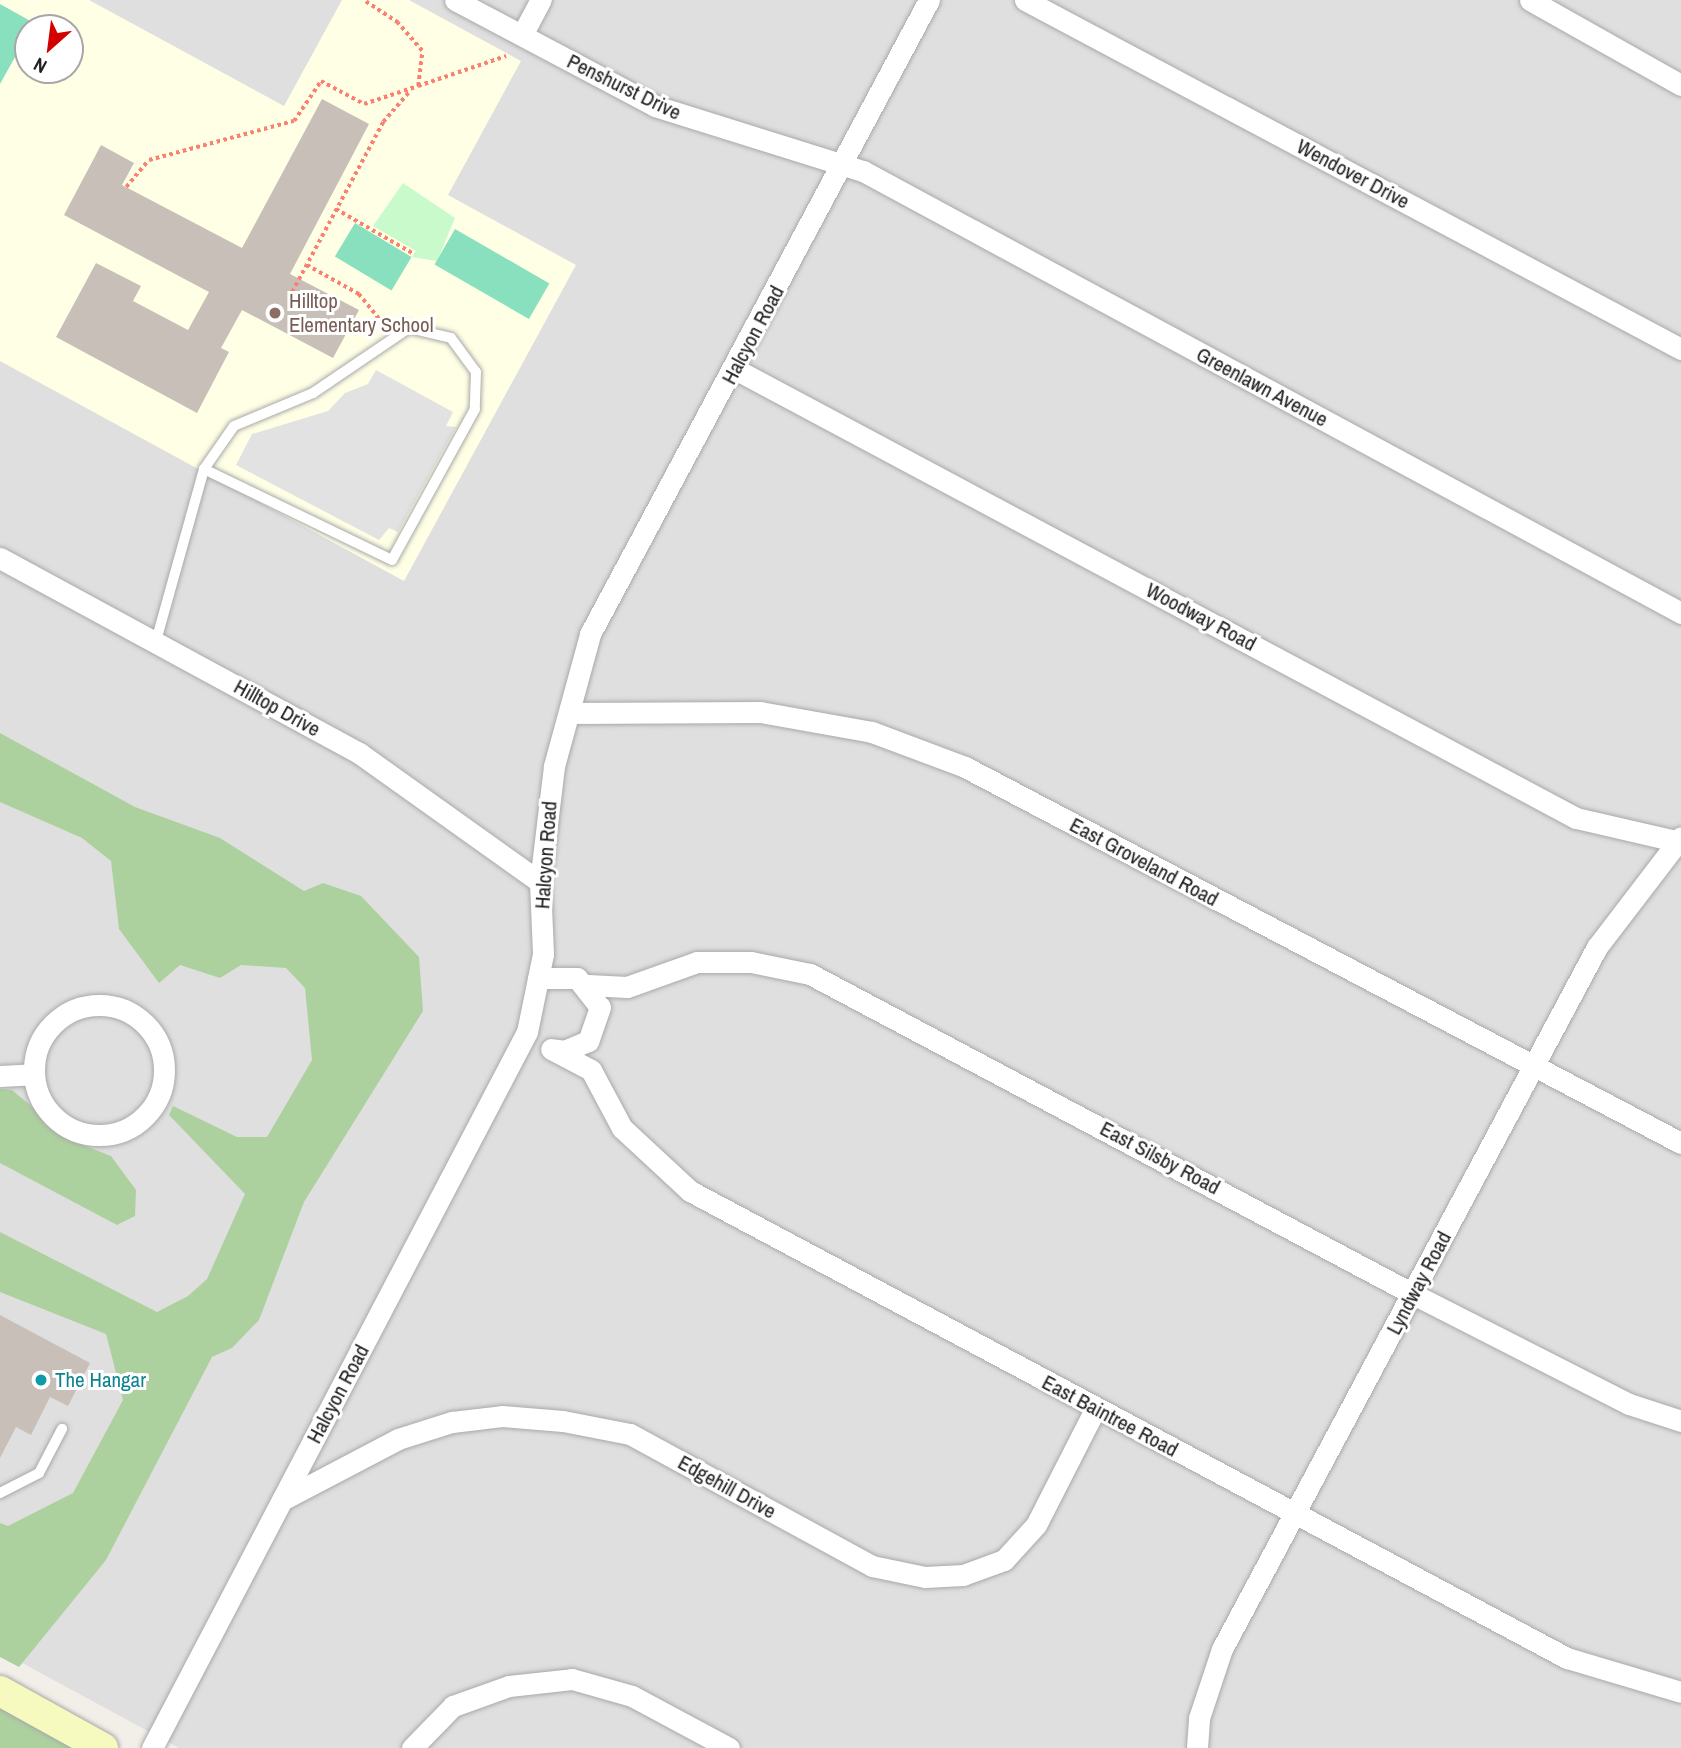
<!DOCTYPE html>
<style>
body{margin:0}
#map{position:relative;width:1681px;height:1748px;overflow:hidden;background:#f2efe9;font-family:"Archivo Narrow",sans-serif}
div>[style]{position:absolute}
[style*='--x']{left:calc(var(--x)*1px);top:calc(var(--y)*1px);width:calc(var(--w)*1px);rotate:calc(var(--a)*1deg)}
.residential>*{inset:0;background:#e0dfdf}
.education>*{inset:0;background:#ffffe5}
.forest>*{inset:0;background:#add19e}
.park>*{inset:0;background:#c8facc}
.pitch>*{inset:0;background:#88e0be;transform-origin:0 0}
.parking>*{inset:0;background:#e2e2e2}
.building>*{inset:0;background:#c7bfb8}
.path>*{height:3.5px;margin-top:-1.75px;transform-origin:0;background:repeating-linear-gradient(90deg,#fa8072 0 3.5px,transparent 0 7px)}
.roads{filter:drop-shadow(0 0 2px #a9a9a9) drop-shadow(0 0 2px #a9a9a9)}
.lane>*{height:10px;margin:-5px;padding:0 5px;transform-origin:5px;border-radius:5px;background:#fff}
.street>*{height:21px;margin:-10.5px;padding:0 10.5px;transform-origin:10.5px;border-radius:10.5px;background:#fff}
.street>.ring{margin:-10.5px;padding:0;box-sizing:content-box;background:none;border:21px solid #fff;border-radius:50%}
.secondary>*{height:30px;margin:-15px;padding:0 15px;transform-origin:15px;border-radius:15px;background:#f7fabf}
.dots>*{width:19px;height:19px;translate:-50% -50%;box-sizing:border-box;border:4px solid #fff;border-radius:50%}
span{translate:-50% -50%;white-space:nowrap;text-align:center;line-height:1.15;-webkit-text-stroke:6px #fff;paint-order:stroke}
.street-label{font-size:21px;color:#222}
.education-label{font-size:21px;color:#785e54}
.left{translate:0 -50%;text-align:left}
.culture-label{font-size:21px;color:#0d838f}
.north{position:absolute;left:14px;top:14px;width:70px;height:70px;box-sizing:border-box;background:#fff;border:2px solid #a7a7a7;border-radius:50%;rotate:208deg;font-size:19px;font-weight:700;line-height:28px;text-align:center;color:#222}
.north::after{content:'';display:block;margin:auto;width:24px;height:32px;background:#d40000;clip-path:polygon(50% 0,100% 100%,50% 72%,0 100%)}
</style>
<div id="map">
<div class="residential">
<i style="clip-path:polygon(evenodd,0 0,1681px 0,1681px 1748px,179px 1748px,0 1651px,0 0,28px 28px,70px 28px,70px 70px,28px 70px,28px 28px)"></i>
</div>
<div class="education">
<i style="clip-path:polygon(evenodd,0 0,89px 0,284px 106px,342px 0,409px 0,521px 61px,448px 195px,576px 265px,404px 581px,0 361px,0 0,28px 28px,70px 28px,70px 70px,28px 70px,28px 28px)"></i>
</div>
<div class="forest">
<i style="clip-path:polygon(0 733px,135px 807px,220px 838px,304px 891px,323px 883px,361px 896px,419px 957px,423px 1011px,304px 1202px,259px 1320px,232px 1348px,212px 1357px,106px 1560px,19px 1667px,0 1657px,0 1523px,8px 1526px,73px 1493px,123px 1400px,106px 1334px,0 1292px,0 1232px,157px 1312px,188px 1296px,207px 1279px,245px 1194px,169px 1115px,173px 1106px,237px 1137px,267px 1137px,312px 1060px,305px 988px,286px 968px,241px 965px,220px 978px,180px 965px,159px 983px,119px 929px,111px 861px,82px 838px,0 802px)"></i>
<i style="clip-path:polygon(0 1089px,12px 1090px,73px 1141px,111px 1156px,136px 1190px,135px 1216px,117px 1225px,0 1163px)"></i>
<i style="clip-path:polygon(0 1691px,103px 1748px,0 1748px)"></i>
</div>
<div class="park">
<i style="clip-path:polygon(403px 183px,455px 218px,437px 261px,412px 257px,416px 251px,373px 226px)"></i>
</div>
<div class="pitch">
<i style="clip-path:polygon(0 4px,34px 23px,0 84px)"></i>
<i style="left:355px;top:223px;width:66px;height:39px;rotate:31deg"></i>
<i style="left:455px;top:229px;width:109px;height:41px;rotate:30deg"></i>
</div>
<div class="parking">
<i style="clip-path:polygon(376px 370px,453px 412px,446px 426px,456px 427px,398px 532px,389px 528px,379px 540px,236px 465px,252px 434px,328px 411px,345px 393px,368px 384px)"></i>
</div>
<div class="building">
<i style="clip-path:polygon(322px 99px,369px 124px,290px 274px,359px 310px,333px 358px,242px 310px,221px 348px,229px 352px,197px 413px,56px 337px,96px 263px,141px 286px,133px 301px,188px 330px,209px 292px,64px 215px,101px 145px,134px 163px,122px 185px,242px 248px)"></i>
<i style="clip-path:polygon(0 1315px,90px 1363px,68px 1406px,50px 1397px,31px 1435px,16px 1427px,0 1458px)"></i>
</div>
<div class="path">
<i style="--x:418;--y:86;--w:93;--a:-18.8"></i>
<i style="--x:126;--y:187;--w:35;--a:-50"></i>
<i style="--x:149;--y:160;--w:150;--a:-15.1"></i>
<i style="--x:294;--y:121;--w:48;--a:-56"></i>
<i style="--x:321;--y:81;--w:49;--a:28.1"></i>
<i style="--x:364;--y:104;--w:57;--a:-18.4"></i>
<i style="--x:418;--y:86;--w:35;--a:-83"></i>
<i style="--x:422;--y:51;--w:37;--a:-131"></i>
<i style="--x:398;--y:23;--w:42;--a:-146.7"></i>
<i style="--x:336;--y:209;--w:90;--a:30"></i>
<i style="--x:307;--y:265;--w:60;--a:29.1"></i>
<i style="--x:359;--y:294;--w:43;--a:50.7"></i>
<i style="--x:292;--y:292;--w:193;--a:-61.8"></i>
<i style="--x:383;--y:122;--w:40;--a:-49"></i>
</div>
<div class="roads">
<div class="lane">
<i style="--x:156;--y:641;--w:179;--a:-74.4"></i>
<i style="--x:204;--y:469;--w:52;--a:-55.1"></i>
<i style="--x:234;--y:426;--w:86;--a:-22.7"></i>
<i style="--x:313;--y:393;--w:116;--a:-34.1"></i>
<i style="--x:409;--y:328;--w:43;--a:13.4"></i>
<i style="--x:451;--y:338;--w:42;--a:53.7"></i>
<i style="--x:476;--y:372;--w:37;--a:92"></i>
<i style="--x:475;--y:409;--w:172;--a:118.8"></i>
<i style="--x:392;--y:560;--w:209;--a:-154.2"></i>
<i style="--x:0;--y:1493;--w:44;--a:-27.1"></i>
<i style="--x:39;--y:1473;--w:50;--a:-62.4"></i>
</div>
<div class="street">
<i style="--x:455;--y:0;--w:226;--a:27.9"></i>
<i style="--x:655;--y:106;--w:218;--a:17.4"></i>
<i style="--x:863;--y:171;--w:930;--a:28.38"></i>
<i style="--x:1025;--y:0;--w:743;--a:28.01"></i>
<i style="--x:1530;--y:0;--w:173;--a:29.4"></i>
<i style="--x:522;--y:35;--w:40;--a:-62"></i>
<i style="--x:735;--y:369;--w:953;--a:28.1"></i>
<i style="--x:1576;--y:818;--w:103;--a:13"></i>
<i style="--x:0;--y:558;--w:409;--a:28.5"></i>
<i style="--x:359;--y:753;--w:222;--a:35.5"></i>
<i style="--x:570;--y:713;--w:190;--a:-0.3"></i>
<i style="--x:760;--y:712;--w:114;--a:10.1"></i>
<i style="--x:872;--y:732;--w:99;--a:20.6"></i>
<i style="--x:965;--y:767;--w:809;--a:27.71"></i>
<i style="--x:538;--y:978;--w:39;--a:0"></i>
<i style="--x:577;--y:978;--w:37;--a:52"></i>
<i style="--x:600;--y:1007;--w:36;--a:109"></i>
<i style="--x:588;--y:1041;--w:25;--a:157"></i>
<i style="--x:565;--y:1051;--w:14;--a:-172"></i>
<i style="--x:588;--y:985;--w:39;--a:3"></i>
<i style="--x:627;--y:987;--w:74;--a:-19.7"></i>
<i style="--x:697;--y:962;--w:54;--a:0"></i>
<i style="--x:751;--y:962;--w:60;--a:11.5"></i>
<i style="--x:810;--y:974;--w:683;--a:27.95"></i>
<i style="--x:1413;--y:1294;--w:242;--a:27"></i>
<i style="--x:1629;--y:1404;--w:55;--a:18.1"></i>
<i class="ring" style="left:34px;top:1005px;width:109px;height:109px"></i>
<i style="--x:553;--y:1050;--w:43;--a:27.8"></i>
<i style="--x:591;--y:1070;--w:66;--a:61.9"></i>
<i style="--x:622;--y:1128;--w:93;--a:42.8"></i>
<i style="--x:690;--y:1191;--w:994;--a:28.04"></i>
<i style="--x:1567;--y:1658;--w:119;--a:16.6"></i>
<i style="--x:0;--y:1076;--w:34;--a:-3"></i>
<i style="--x:282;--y:1500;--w:131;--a:-27.7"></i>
<i style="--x:398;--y:1439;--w:57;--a:-17.5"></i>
<i style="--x:452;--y:1422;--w:50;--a:-6.8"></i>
<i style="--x:502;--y:1416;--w:61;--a:4.7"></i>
<i style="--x:563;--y:1421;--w:68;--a:11"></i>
<i style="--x:630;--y:1434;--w:276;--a:28.6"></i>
<i style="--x:872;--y:1566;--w:54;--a:11.7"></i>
<i style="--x:925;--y:1577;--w:38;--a:-3"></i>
<i style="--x:963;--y:1575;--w:44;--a:-20.1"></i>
<i style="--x:1004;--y:1560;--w:47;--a:-47.6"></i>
<i style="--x:1036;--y:1525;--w:130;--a:-63"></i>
<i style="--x:152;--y:1748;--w:808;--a:-62.36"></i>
<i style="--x:527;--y:1032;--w:80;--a:-78.4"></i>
<i style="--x:543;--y:954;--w:72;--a:-92.4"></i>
<i style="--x:540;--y:882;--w:117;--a:-83.1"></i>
<i style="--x:554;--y:766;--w:137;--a:-74.7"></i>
<i style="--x:590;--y:634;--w:719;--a:-61.87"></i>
<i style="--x:412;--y:1748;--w:59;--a:-45.7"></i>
<i style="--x:453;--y:1706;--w:59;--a:-19.7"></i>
<i style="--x:509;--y:1686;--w:63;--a:-6.3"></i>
<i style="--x:572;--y:1679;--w:62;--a:15.8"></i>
<i style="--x:632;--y:1696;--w:110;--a:28.2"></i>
<i style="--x:1197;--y:1748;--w:30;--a:-86"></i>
<i style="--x:1199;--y:1718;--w:73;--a:-71.6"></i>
<i style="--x:1222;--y:1649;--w:796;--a:-61.89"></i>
<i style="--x:1597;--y:947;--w:138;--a:-52.6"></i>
</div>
<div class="secondary">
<i style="--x:0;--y:1691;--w:118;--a:29"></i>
</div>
</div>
<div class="dots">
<i style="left:275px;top:313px;background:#8d6e63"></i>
<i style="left:41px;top:1380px;background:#0f9aa8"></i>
</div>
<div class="street-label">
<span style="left:624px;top:87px;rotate:26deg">Penshurst Drive</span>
<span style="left:1353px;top:174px;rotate:28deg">Wendover Drive</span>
<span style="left:753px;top:335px;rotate:-62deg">Halcyon Road</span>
<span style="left:1262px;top:387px;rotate:28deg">Greenlawn Avenue</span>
<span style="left:1201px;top:617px;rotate:28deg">Woodway Road</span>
<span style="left:277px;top:708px;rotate:29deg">Hilltop Drive</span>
<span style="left:546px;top:855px;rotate:-86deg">Halcyon Road</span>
<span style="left:1144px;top:862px;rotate:28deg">East Groveland Road</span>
<span style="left:1160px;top:1158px;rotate:28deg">East Silsby Road</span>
<span style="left:1419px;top:1283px;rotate:-62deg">Lyndway Road</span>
<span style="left:338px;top:1394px;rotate:-62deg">Halcyon Road</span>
<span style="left:1110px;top:1416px;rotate:28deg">East Baintree Road</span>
<span style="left:727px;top:1487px;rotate:29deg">Edgehill Drive</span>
</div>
<div class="education-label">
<span class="left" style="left:289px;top:313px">Hilltop<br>Elementary School</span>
</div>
<div class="culture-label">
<span class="left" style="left:55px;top:1380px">The Hangar</span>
</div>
<div class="north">N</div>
</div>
